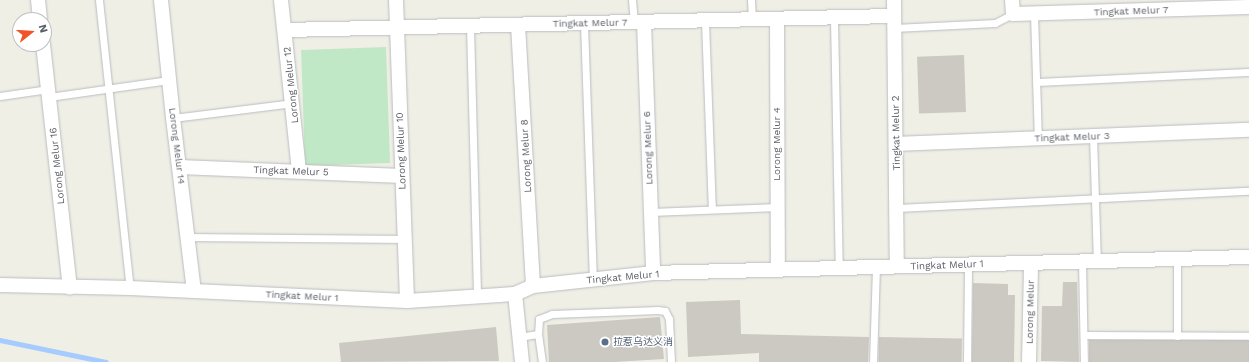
<!DOCTYPE html>
<meta charset="utf-8">
<style>
body{margin:0}
#map{position:relative;width:1249px;height:362px;overflow:hidden;background:#f0efe5;font-family:"Work Sans","Noto Sans SC",sans-serif}
div>[style]{position:absolute}
[style*='--x']{left:calc(var(--x)*1px);top:calc(var(--y)*1px);width:calc(var(--w)*1px);rotate:calc(var(--a)*1deg)}
.green>*{inset:0;background:#c0e8c6;transform-origin:0 0}
.stream>*{height:4.5px;margin:-2.25px;padding:0 2.25px;transform-origin:2.25px;border-radius:2.25px;background:#a6ccff}
.building>*{inset:0;background:#cbc9c2;transform-origin:0 0}
.roads{filter:drop-shadow(0 0 1px #b9bcc1) drop-shadow(0 0 1px #b9bcc1)}
.service>*{height:7px;margin:-3.5px;padding:0 3.5px;transform-origin:3.5px;border-radius:3.5px;background:#fff}
.minor>*{height:14px;margin:-7px;padding:0 7px;transform-origin:7px;border-radius:7px;background:#fff}
.dots>*{width:11px;height:11px;translate:-50% -50%;box-sizing:border-box;border:2px solid #fff;border-radius:50%}
span{translate:-50% -50%;white-space:nowrap;text-align:center;line-height:1.15;-webkit-text-stroke:3px #fff;paint-order:stroke}
.street-label{font-size:10px;color:#5c5f66}
.service-label{font-size:10px;color:#4e5e75}
.left{translate:0 -50%;text-align:left}
.north{position:absolute;left:12px;top:12px;width:40px;height:40px;box-sizing:border-box;background:#fff;border:1px solid #bebfc2;border-radius:50%;rotate:73deg;font-size:11px;font-weight:700;line-height:16px;text-align:center;color:#5c5f66}
.north::after{content:'';display:block;margin:auto;width:14px;height:18px;background:#f15429;clip-path:polygon(50% 0,100% 100%,50% 72%,0 100%)}
</style>
<div id="map">
<div class="green">
<i style="left:386px;top:47px;width:116px;height:85px;rotate:88deg"></i>
</div>
<div class="stream">
<i style="--x:0;--y:340;--w:108;--a:11.7"></i>
</div>
<div class="building">
<i style="left:964px;top:55px;width:57px;height:47px;rotate:88deg"></i>
<i style="clip-path:polygon(1063px 282px,1077px 282px,1079px 362px,1041px 361px,1042px 306px,1062px 306px)"></i>
<i style="clip-path:polygon(973px 283px,1008px 284px,1008px 295px,1015px 295px,1014px 362px,972px 362px)"></i>
<i style="clip-path:polygon(740px 300px,741px 334px,869px 337px,868px 362px,759px 362px,759px 353px,688px 357px,686px 302px)"></i>
<i style="clip-path:polygon(660px 317px,664px 359px,614px 362px,549px 362px,547px 325px)"></i>
<i style="clip-path:polygon(496px 327px,499px 361px,341px 362px,339px 343px)"></i>
<i style="left:879px;top:337px;width:83px;height:25px;rotate:1deg"></i>
<i style="left:1089px;top:340px;width:160px;height:22px"></i>
</div>
<div class="roads">
<div class="service">
<i style="--x:99;--y:0;--w:290;--a:83.9"></i>
<i style="--x:632;--y:0;--w:22;--a:85"></i>
<i style="--x:751;--y:0;--w:20;--a:87"></i>
<i style="--x:1034;--y:14;--w:124;--a:88.2"></i>
<i style="--x:834;--y:18;--w:250;--a:88.9"></i>
<i style="--x:705;--y:21;--w:188;--a:87.9"></i>
<i style="--x:584;--y:24;--w:256;--a:88"></i>
<i style="--x:470;--y:26;--w:271;--a:88.5"></i>
<i style="--x:894;--y:28;--w:101;--a:-2.8"></i>
<i style="--x:995;--y:23;--w:20;--a:-27"></i>
<i style="--x:1036;--y:82;--w:213;--a:-2.7"></i>
<i style="--x:0;--y:96;--w:49;--a:-8.3"></i>
<i style="--x:49;--y:97;--w:121;--a:-8.1"></i>
<i style="--x:173;--y:118;--w:121;--a:-7.1"></i>
<i style="--x:1093;--y:136;--w:125;--a:88.2"></i>
<i style="--x:897;--y:208;--w:352;--a:-2.8"></i>
<i style="--x:651;--y:212;--w:127;--a:-2.3"></i>
<i style="--x:188;--y:237;--w:216;--a:0.5"></i>
<i style="--x:1177;--y:259;--w:77;--a:90"></i>
<i style="--x:1082;--y:261;--w:101;--a:88.9"></i>
<i style="--x:1085;--y:335;--w:164;--a:0.3"></i>
<i style="--x:519;--y:337;--w:19;--a:-9"></i>
<i style="--x:542;--y:362;--w:28;--a:-98"></i>
<i style="--x:538;--y:334;--w:15;--a:-86"></i>
<i style="--x:539;--y:319;--w:14;--a:-21"></i>
<i style="--x:552;--y:314;--w:106;--a:-2.2"></i>
<i style="--x:658;--y:310;--w:7;--a:8"></i>
<i style="--x:665;--y:311;--w:9;--a:63"></i>
<i style="--x:669;--y:319;--w:43;--a:87.3"></i>
<i style="--x:873;--y:362;--w:95;--a:-88.2"></i>
<i style="--x:967;--y:362;--w:98;--a:-89.4"></i>
</div>
<div class="minor">
<i style="--x:38;--y:0;--w:20;--a:84"></i>
<i style="--x:161;--y:0;--w:119;--a:84.2"></i>
<i style="--x:173;--y:118;--w:174;--a:83.1"></i>
<i style="--x:281;--y:0;--w:172;--a:84"></i>
<i style="--x:396;--y:0;--w:301;--a:87.9"></i>
<i style="--x:894;--y:0;--w:266;--a:89.4"></i>
<i style="--x:1012;--y:0;--w:14;--a:86"></i>
<i style="--x:1013;--y:14;--w:236;--a:-1.7"></i>
<i style="--x:777;--y:19;--w:251;--a:89.8"></i>
<i style="--x:644;--y:22;--w:251;--a:87.9"></i>
<i style="--x:518;--y:25;--w:261;--a:86.7"></i>
<i style="--x:285;--y:30;--w:609;--a:-1.32"></i>
<i style="--x:43;--y:44;--w:245;--a:83.7"></i>
<i style="--x:896;--y:144;--w:353;--a:-2.3"></i>
<i style="--x:180;--y:167;--w:222;--a:2.3"></i>
<i style="--x:0;--y:285;--w:130;--a:1.3"></i>
<i style="--x:130;--y:288;--w:277;--a:2.7"></i>
<i style="--x:407;--y:301;--w:108;--a:-3.7"></i>
<i style="--x:515;--y:294;--w:20;--a:-24"></i>
<i style="--x:533;--y:286;--w:121;--a:-6.2"></i>
<i style="--x:653;--y:273;--w:596;--a:-1.54"></i>
<i style="--x:515;--y:294;--w:68;--a:84.1"></i>
<i style="--x:1029;--y:362;--w:99;--a:-88.8"></i>
</div>
</div>
<div class="dots">
<i style="left:605px;top:342px;background:#5c6f8a"></i>
</div>
<div class="street-label">
<span style="left:1131px;top:11px;rotate:-2deg">Tingkat Melur 7</span>
<span style="left:590px;top:23px;rotate:-1deg">Tingkat Melur 7</span>
<span style="left:291px;top:85px;rotate:-96deg">Lorong Melur 12</span>
<span style="left:896px;top:133px;rotate:-91deg">Tingkat Melur 2</span>
<span style="left:1072px;top:137px;rotate:-2deg">Tingkat Melur 3</span>
<span style="left:777px;top:144px;rotate:-90deg">Lorong Melur 4</span>
<span style="left:177px;top:146px;rotate:83deg">Lorong Melur 14</span>
<span style="left:648px;top:148px;rotate:-92deg">Lorong Melur 6</span>
<span style="left:401px;top:151px;rotate:-92deg">Lorong Melur 10</span>
<span style="left:526px;top:156px;rotate:-93deg">Lorong Melur 8</span>
<span style="left:57px;top:166px;rotate:-96deg">Lorong Melur 16</span>
<span style="left:291px;top:171px;rotate:2deg">Tingkat Melur 5</span>
<span style="left:947px;top:265px;rotate:-2deg">Tingkat Melur 1</span>
<span style="left:623px;top:277px;rotate:-5deg">Tingkat Melur 1</span>
<span style="left:302px;top:296px;rotate:3deg">Tingkat Melur 1</span>
<span style="left:1030px;top:312px;rotate:-89deg">Lorong Melur</span>
</div>
<div class="service-label">
<span class="left" style="left:613px;top:342px">拉惹乌达义消</span>
</div>
<div class="north">N</div>
</div>
